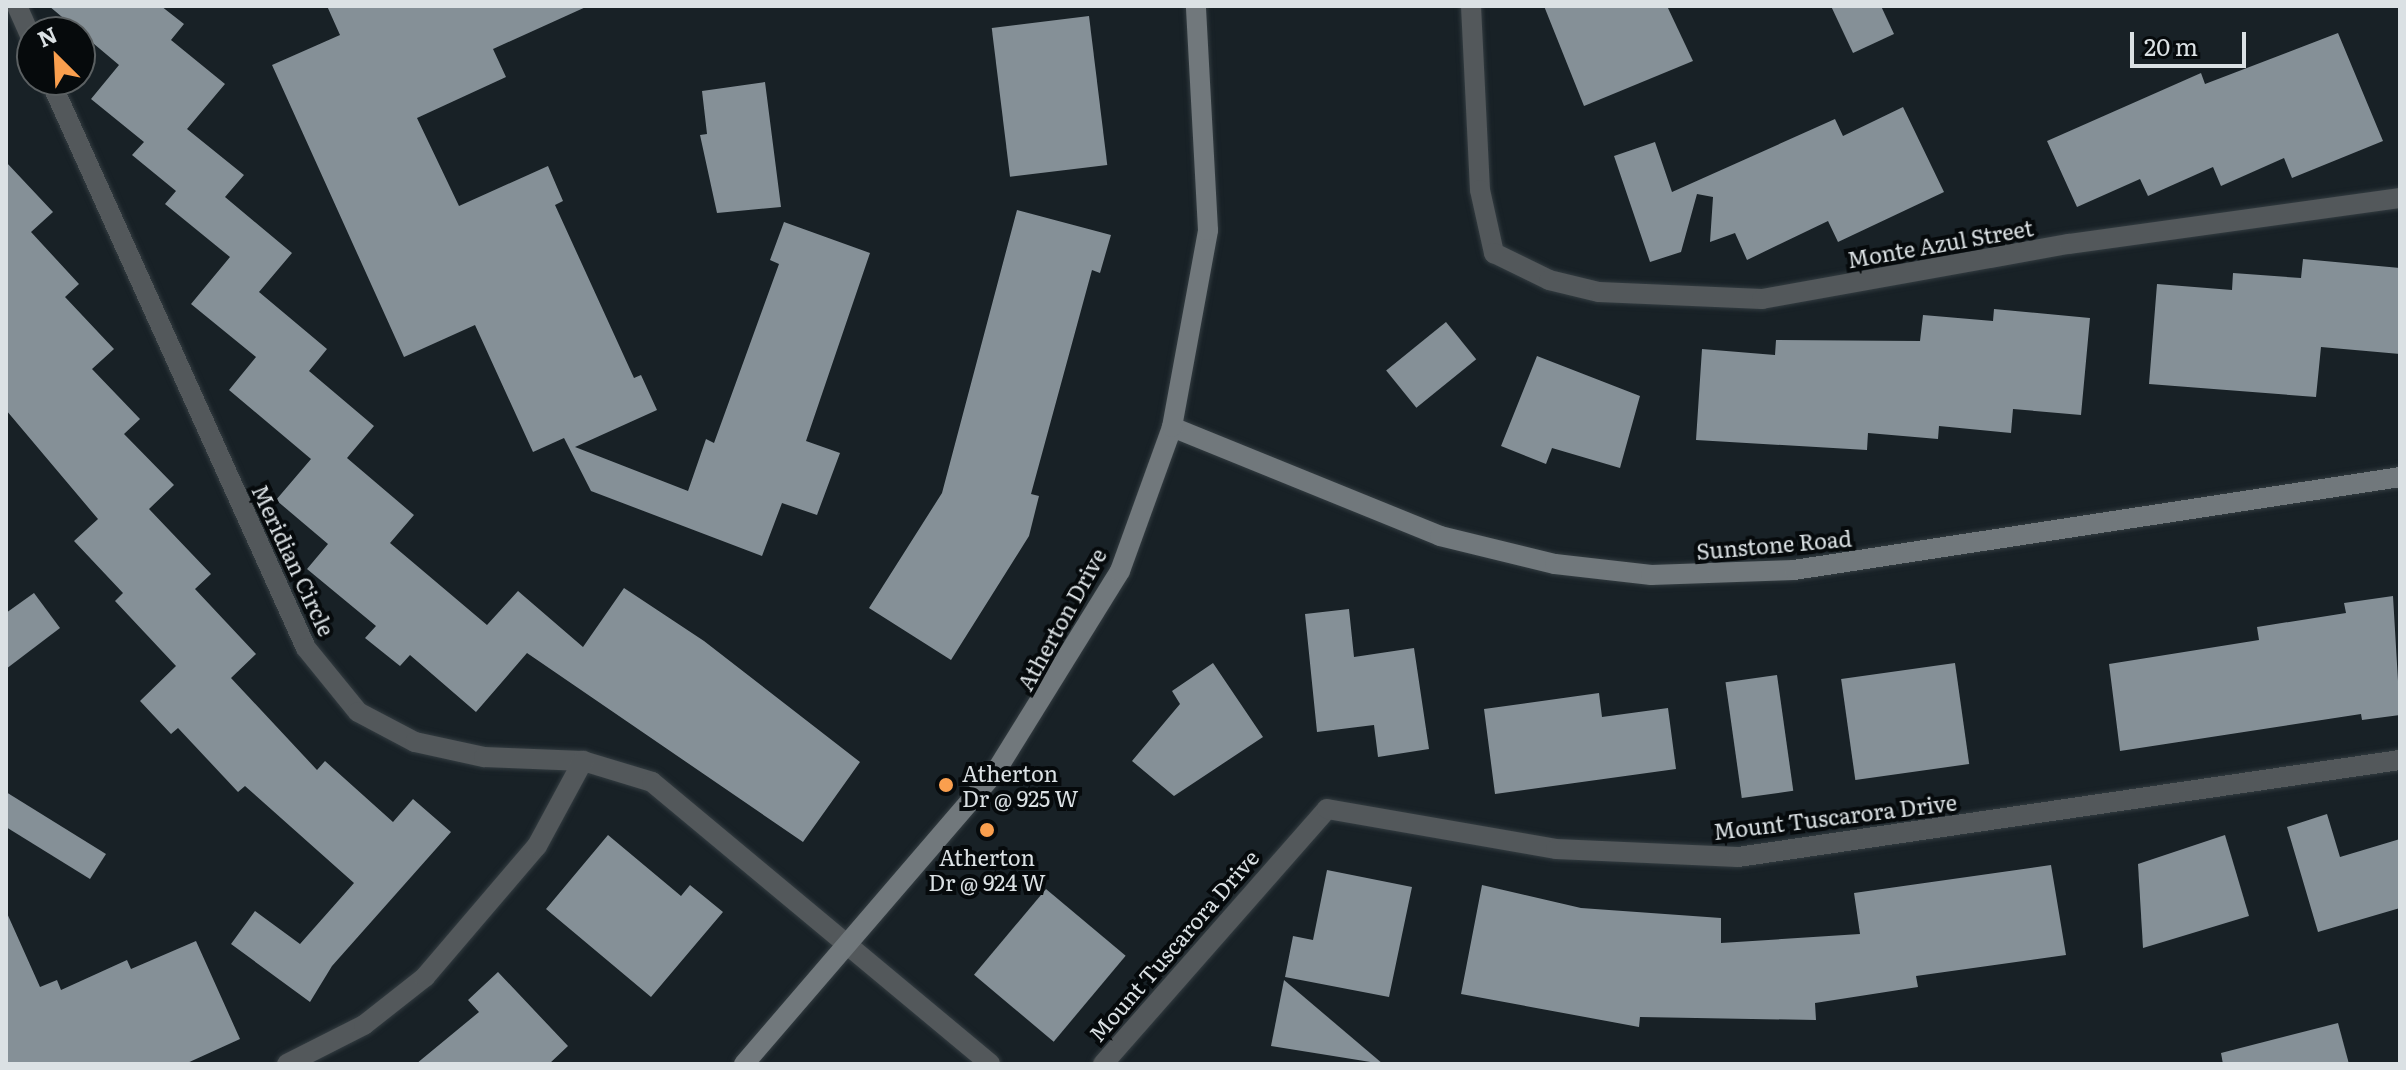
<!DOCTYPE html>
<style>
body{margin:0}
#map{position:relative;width:2406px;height:1070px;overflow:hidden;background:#182126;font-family:Literata,serif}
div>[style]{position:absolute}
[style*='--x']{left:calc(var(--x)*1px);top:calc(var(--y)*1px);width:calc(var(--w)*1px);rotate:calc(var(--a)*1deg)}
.building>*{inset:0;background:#859097;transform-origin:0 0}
.roads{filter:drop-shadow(0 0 2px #333c41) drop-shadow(0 0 2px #333c41)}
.street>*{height:20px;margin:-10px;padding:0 10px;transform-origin:10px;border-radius:10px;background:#53585b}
.secondary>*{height:20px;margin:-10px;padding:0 10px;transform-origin:10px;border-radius:10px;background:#71787c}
.dots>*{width:22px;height:22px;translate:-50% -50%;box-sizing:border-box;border:4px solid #060a0c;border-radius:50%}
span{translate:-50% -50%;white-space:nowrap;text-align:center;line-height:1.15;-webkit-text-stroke:8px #060a0c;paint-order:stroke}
.street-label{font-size:22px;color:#dbe1e4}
.poi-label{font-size:22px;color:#dbe1e4}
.left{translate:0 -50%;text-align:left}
.frame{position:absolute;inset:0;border:8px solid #dbe1e4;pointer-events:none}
.north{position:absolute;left:16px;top:16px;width:80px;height:80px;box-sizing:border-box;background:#060a0c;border:2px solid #5b6062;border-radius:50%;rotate:336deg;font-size:22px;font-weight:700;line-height:32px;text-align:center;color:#dbe1e4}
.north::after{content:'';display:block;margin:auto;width:28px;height:36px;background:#fa9f4e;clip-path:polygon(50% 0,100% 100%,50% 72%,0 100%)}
.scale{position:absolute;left:2130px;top:32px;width:116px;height:36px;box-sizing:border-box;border:4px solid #dbe1e4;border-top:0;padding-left:10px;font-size:24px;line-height:28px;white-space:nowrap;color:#dbe1e4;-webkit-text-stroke:6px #060a0c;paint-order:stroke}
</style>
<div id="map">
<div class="building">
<i style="clip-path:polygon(49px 6px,161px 6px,184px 24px,171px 40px,225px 84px,187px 129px,244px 175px,225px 197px,292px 253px,259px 292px,327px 349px,309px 371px,374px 426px,347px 458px,414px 515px,390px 543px,487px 625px,518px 591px,583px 647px,624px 588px,704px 641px,860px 762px,803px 842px,527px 653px,476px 712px,410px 655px,400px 666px,365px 638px,376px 626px,307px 569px,328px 544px,276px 500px,311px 459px,229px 390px,256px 357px,191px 304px,230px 257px,165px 204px,176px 191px,132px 155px,144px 142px,91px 99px,119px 65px)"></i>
<i style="clip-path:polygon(327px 6px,588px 6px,493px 49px,506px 77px,417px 118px,459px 206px,548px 166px,563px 201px,555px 205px,634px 378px,641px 375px,657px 410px,575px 447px,688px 491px,706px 439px,714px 443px,779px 264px,770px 260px,784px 222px,870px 253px,806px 441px,840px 453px,817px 515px,782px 503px,762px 556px,591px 491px,564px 438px,533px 452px,475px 325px,404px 357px,272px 65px,340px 35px)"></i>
<i style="clip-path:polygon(1544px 6px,1667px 6px,1693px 61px,1584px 106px)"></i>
<i style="clip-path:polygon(1831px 6px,1881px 6px,1894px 34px,1853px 53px)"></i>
<i style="left:1089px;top:16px;width:150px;height:98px;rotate:83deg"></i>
<i style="clip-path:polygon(2338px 33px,2383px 141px,2292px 178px,2284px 158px,2221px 186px,2213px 167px,2148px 196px,2140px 179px,2077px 207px,2047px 141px,2201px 73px,2205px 84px)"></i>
<i style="clip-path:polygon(765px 82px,781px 207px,717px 213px,700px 135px,707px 134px,702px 91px)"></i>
<i style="clip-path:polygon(1903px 107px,1944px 192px,1838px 242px,1828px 221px,1747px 260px,1735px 233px,1710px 242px,1713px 197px,1697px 194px,1681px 252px,1650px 262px,1614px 156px,1655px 142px,1672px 192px,1835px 119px,1843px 136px)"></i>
<i style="clip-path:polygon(6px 162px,53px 212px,31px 232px,79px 284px,65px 297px,114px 349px,92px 369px,140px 419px,124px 434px,174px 485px,149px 509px,211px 574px,195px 589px,256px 654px,231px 678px,317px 770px,325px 761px,393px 822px,413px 799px,451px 832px,332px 966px,310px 1002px,231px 944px,255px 911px,300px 944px,354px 883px,245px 786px,238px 792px,178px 728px,171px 734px,140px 701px,176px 666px,115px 601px,123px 593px,74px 541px,98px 519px,6px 410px)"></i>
<i style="clip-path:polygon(1017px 210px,1111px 235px,1100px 273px,1092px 270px,1031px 494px,1039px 496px,1029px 536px,951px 660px,869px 608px,942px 493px)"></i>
<i style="clip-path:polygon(2303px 259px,2400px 268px,2400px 354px,2321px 347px,2316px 397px,2149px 384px,2157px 284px,2232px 290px,2233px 273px,2301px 278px)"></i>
<i style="clip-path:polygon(1994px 309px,2090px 318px,2081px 415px,2013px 409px,2011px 433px,1939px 426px,1938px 439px,1868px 433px,1867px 450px,1696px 440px,1702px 349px,1775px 355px,1776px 340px,1920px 341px,1923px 315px,1993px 321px)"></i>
<i style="left:1446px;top:322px;width:48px;height:77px;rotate:51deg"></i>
<i style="clip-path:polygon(1537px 356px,1640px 396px,1620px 468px,1552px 448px,1546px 464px,1501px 446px)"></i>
<i style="clip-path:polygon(34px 593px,60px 628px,6px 669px,6px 613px)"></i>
<i style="clip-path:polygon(2393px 596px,2400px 715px,2362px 720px,2361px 714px,2120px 751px,2109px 664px,2259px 640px,2257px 627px,2346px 613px,2344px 603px)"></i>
<i style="clip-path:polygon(1349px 609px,1354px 657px,1414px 648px,1429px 749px,1378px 757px,1374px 725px,1317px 732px,1305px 614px)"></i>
<i style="clip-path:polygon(1213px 663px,1263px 737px,1174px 796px,1132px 761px,1180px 704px,1172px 691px)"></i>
<i style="left:1955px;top:663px;width:102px;height:115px;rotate:82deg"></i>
<i style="left:1777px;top:675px;width:117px;height:52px;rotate:82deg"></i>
<i style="clip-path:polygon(1599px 693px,1602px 717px,1668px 708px,1676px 769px,1495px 794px,1484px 709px)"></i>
<i style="clip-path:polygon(6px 792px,106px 854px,90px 879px,6px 827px)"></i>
<i style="clip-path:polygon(2327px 814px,2340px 857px,2400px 839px,2400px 908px,2318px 932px,2287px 827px)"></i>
<i style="clip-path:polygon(608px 835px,681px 896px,690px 885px,723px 912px,651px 997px,546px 909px)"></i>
<i style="clip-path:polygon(2225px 835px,2249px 916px,2143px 948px,2138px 864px)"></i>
<i style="clip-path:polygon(2051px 865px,2066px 955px,1916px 976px,1918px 987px,1815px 1003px,1816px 1020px,1640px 1017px,1639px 1027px,1461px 994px,1482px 885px,1581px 908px,1721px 918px,1721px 943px,1860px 934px,1854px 893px)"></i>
<i style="clip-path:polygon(1327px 870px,1412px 887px,1389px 997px,1285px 977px,1293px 936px,1313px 940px)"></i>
<i style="left:1046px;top:889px;width:104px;height:112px;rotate:40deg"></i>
<i style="clip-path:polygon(6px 911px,40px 987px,57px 980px,61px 990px,127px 960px,131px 969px,196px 941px,240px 1039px,185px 1064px,6px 1064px)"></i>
<i style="clip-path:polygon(498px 972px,568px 1046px,549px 1064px,416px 1064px,479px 1012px,468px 1000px)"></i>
<i style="clip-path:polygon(1284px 980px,1383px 1064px,1271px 1046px)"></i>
<i style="clip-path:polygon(2338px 1023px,2349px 1064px,2223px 1064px,2221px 1053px)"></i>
</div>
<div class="roads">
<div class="street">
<i style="--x:17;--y:6;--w:37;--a:66"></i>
<i style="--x:1471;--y:6;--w:184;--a:87.2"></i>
<i style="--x:1480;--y:190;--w:65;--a:77.5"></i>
<i style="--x:1494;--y:253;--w:61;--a:26.1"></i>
<i style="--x:1549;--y:280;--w:51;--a:13.5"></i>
<i style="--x:1599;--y:292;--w:163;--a:2.5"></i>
<i style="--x:1762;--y:299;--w:312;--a:-10.2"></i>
<i style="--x:2069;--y:244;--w:334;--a:-7.9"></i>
<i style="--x:50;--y:80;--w:623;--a:65.74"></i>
<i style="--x:306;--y:648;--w:82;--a:50.9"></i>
<i style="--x:358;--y:712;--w:64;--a:27.8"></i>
<i style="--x:415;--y:742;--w:71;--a:12.3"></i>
<i style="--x:484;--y:757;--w:99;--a:2.3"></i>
<i style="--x:583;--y:761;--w:72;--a:16.9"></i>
<i style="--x:652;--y:782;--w:440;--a:39.8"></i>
<i style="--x:287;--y:1064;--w:86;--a:-26.9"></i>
<i style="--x:364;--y:1025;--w:78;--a:-38.2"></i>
<i style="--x:425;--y:977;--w:172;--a:-49.5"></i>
<i style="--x:537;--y:846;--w:97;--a:-61.6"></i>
<i style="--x:1103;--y:1064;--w:339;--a:-48.7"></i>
<i style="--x:1327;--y:809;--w:232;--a:9.9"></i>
<i style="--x:1556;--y:849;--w:182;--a:2.5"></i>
<i style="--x:1738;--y:857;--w:669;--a:-8.34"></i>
</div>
<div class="secondary">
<i style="--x:1172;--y:427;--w:289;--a:22.1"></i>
<i style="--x:1440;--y:536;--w:118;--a:13.7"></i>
<i style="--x:1555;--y:564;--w:97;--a:6.5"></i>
<i style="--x:1651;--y:575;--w:143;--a:-2"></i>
<i style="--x:1794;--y:570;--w:613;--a:-8.72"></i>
<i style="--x:744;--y:1064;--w:386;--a:-49.3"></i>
<i style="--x:996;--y:771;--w:235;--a:-58.2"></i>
<i style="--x:1120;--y:571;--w:153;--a:-70.1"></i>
<i style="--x:1172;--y:427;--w:200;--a:-79.6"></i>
<i style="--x:1208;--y:230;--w:224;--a:-93.1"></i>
</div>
</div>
<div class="dots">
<i style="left:946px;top:785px;background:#fa9f4e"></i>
<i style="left:987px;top:830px;background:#fa9f4e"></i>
</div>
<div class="street-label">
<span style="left:1940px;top:243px;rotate:-10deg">Monte Azul Street</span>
<span style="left:1774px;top:544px;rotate:-5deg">Sunstone Road</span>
<span style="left:294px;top:560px;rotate:65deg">Meridian Circle</span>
<span style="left:1061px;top:619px;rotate:-61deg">Atherton Drive</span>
<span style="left:1835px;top:816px;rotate:-7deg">Mount Tuscarora Drive</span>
<span style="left:1173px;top:945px;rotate:-49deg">Mount Tuscarora Drive</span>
</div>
<div class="poi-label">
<span class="left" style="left:962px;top:785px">Atherton<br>Dr @ 925 W</span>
<span style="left:987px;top:869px">Atherton<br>Dr @ 924 W</span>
</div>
<div class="frame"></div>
<div class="north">N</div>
<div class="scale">20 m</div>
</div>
